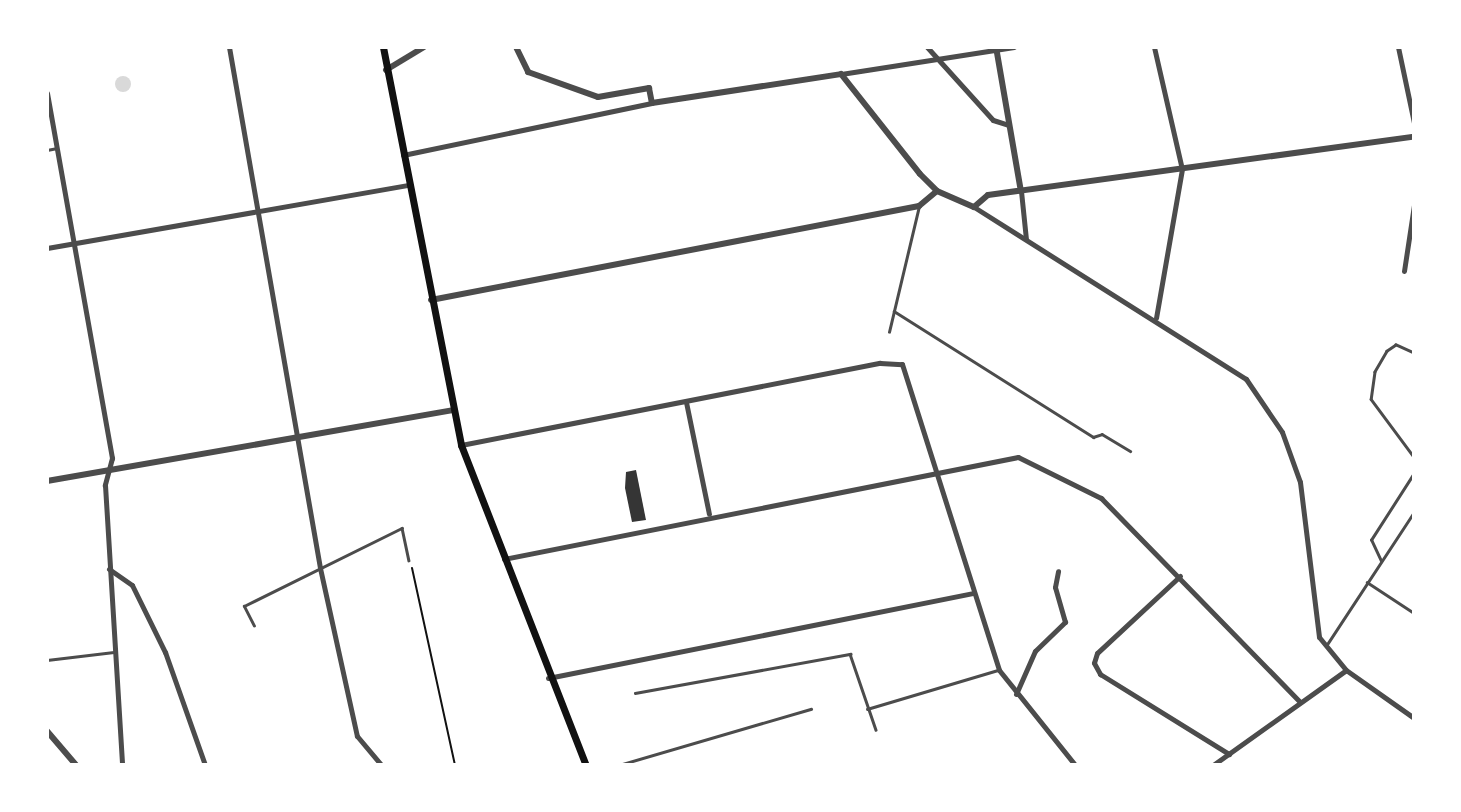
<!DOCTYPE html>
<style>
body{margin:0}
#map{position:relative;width:1461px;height:812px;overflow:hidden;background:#fff;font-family:Figtree,sans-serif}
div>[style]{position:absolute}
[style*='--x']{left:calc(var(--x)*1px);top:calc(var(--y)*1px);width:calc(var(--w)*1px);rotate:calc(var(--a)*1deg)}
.water>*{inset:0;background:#d9d9d9}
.round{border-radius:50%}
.building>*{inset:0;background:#353535}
.path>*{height:2px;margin:-1px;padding:0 1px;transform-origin:1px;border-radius:1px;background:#111}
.service>*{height:2.5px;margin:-1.25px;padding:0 1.25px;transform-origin:1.25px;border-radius:1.25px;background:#4c4c4c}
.minor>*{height:5px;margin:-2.5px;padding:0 2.5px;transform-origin:2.5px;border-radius:2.5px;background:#4c4c4c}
.tertiary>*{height:6px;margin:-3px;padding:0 3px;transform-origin:3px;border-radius:3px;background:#4c4c4c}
.secondary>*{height:7px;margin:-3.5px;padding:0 3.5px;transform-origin:3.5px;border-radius:3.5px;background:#111}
span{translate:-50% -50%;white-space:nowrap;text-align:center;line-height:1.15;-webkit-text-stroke:5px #fff;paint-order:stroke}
.frame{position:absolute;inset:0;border:49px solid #fff;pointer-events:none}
</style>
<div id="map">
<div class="water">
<i class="round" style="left:115px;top:76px;width:16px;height:16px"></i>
</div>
<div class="building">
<i style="clip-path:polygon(636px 470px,646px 520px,632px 522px,625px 488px,626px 472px)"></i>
</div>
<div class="path">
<i style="--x:412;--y:568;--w:202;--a:77.7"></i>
</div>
<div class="service">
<i style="--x:47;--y:150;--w:10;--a:-11"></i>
<i style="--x:894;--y:311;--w:236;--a:32.3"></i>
<i style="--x:1093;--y:437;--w:9;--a:-18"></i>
<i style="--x:1102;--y:434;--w:33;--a:31"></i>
<i style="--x:889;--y:332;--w:130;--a:-76.6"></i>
<i style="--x:1414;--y:353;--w:20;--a:-156"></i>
<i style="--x:1396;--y:345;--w:11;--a:146"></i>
<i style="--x:1387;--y:351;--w:24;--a:120"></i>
<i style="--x:1375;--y:372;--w:27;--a:98"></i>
<i style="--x:1371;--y:399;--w:72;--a:53.4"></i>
<i style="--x:1381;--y:561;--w:23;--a:-115"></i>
<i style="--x:1371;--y:540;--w:80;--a:-57.3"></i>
<i style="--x:1367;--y:582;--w:56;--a:33.4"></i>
<i style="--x:254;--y:626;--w:22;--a:-117"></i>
<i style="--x:244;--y:606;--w:176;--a:-26.3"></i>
<i style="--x:402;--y:528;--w:33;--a:78"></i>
<i style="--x:1326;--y:646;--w:160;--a:-56.7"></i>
<i style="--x:47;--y:660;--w:67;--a:-6.8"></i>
<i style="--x:635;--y:693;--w:219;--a:-10.3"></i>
<i style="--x:850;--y:654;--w:80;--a:71.1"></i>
<i style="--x:867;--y:709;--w:137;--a:-16.6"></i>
<i style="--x:619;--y:765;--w:200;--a:-16.3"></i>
</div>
<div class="minor">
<i style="--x:229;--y:47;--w:529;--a:80.09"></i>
<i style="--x:320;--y:568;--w:172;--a:77.6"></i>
<i style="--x:357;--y:736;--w:38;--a:50"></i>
<i style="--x:927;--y:47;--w:98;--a:47.9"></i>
<i style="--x:993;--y:120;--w:16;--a:18"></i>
<i style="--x:1154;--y:47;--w:125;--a:77.1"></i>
<i style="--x:1182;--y:169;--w:151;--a:99.9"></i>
<i style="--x:1398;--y:47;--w:78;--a:78.1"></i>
<i style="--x:841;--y:74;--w:175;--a:-8.9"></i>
<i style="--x:47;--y:93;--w:371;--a:79.9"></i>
<i style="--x:112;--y:458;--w:28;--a:105"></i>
<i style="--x:105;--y:485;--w:281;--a:86.5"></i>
<i style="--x:403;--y:155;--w:254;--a:-11.8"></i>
<i style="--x:1021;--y:191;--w:48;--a:84.1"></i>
<i style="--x:974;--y:207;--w:322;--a:32.3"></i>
<i style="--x:1246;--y:379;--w:64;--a:55.8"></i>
<i style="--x:1282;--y:432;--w:53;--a:70.2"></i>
<i style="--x:1300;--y:482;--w:156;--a:83"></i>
<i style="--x:1319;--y:637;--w:43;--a:50.7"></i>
<i style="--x:1346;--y:670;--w:83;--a:35.2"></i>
<i style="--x:47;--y:248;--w:367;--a:-9.9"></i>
<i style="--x:1404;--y:271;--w:67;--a:-81.4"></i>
<i style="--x:686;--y:402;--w:114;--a:78.4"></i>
<i style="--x:461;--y:445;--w:427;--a:-11.1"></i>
<i style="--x:880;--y:363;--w:22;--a:3"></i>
<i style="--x:902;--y:364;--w:321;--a:72.4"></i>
<i style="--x:999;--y:670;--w:122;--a:51.3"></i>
<i style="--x:504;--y:559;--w:524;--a:-11.22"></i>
<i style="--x:1018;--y:457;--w:93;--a:26.3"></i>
<i style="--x:1101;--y:498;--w:285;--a:45.7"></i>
<i style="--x:109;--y:569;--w:28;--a:35"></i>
<i style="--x:132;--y:585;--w:75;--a:63.8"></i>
<i style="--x:165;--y:652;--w:120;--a:70.5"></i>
<i style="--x:1180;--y:576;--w:113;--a:137.1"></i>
<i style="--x:1097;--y:653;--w:10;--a:107"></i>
<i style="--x:1094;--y:663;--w:13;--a:61"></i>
<i style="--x:1100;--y:674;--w:152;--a:31.8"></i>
<i style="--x:548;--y:678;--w:433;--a:-11.3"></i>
<i style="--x:1016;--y:694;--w:47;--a:-66.2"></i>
<i style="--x:1035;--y:651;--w:42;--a:-44"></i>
<i style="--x:1065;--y:622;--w:36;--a:-106"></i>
<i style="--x:1055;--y:587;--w:16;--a:-79"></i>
<i style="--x:1213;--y:765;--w:163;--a:-35.5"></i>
</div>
<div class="tertiary">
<i style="--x:516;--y:47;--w:28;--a:64"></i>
<i style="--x:528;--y:72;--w:74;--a:19.7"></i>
<i style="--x:598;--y:97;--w:52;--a:-10"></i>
<i style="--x:649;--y:88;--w:15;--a:79"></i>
<i style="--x:652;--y:103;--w:191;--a:-8.7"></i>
<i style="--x:841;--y:74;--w:127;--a:51.7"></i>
<i style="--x:920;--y:174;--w:24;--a:45"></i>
<i style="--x:937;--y:191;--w:40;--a:23.4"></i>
<i style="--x:974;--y:207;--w:18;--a:-41"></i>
<i style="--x:988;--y:195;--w:430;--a:-7.8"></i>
<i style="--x:996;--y:47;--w:146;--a:80.2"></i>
<i style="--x:386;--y:70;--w:44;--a:-31.2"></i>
<i style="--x:431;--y:300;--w:497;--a:-10.9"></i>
<i style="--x:919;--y:206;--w:23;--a:-40"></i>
<i style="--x:47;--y:481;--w:412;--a:-9.9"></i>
<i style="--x:47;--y:731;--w:45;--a:49.5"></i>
</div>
<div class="secondary">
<i style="--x:383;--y:47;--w:406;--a:78.9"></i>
<i style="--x:461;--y:445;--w:344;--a:68.7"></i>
</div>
<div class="frame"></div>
</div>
